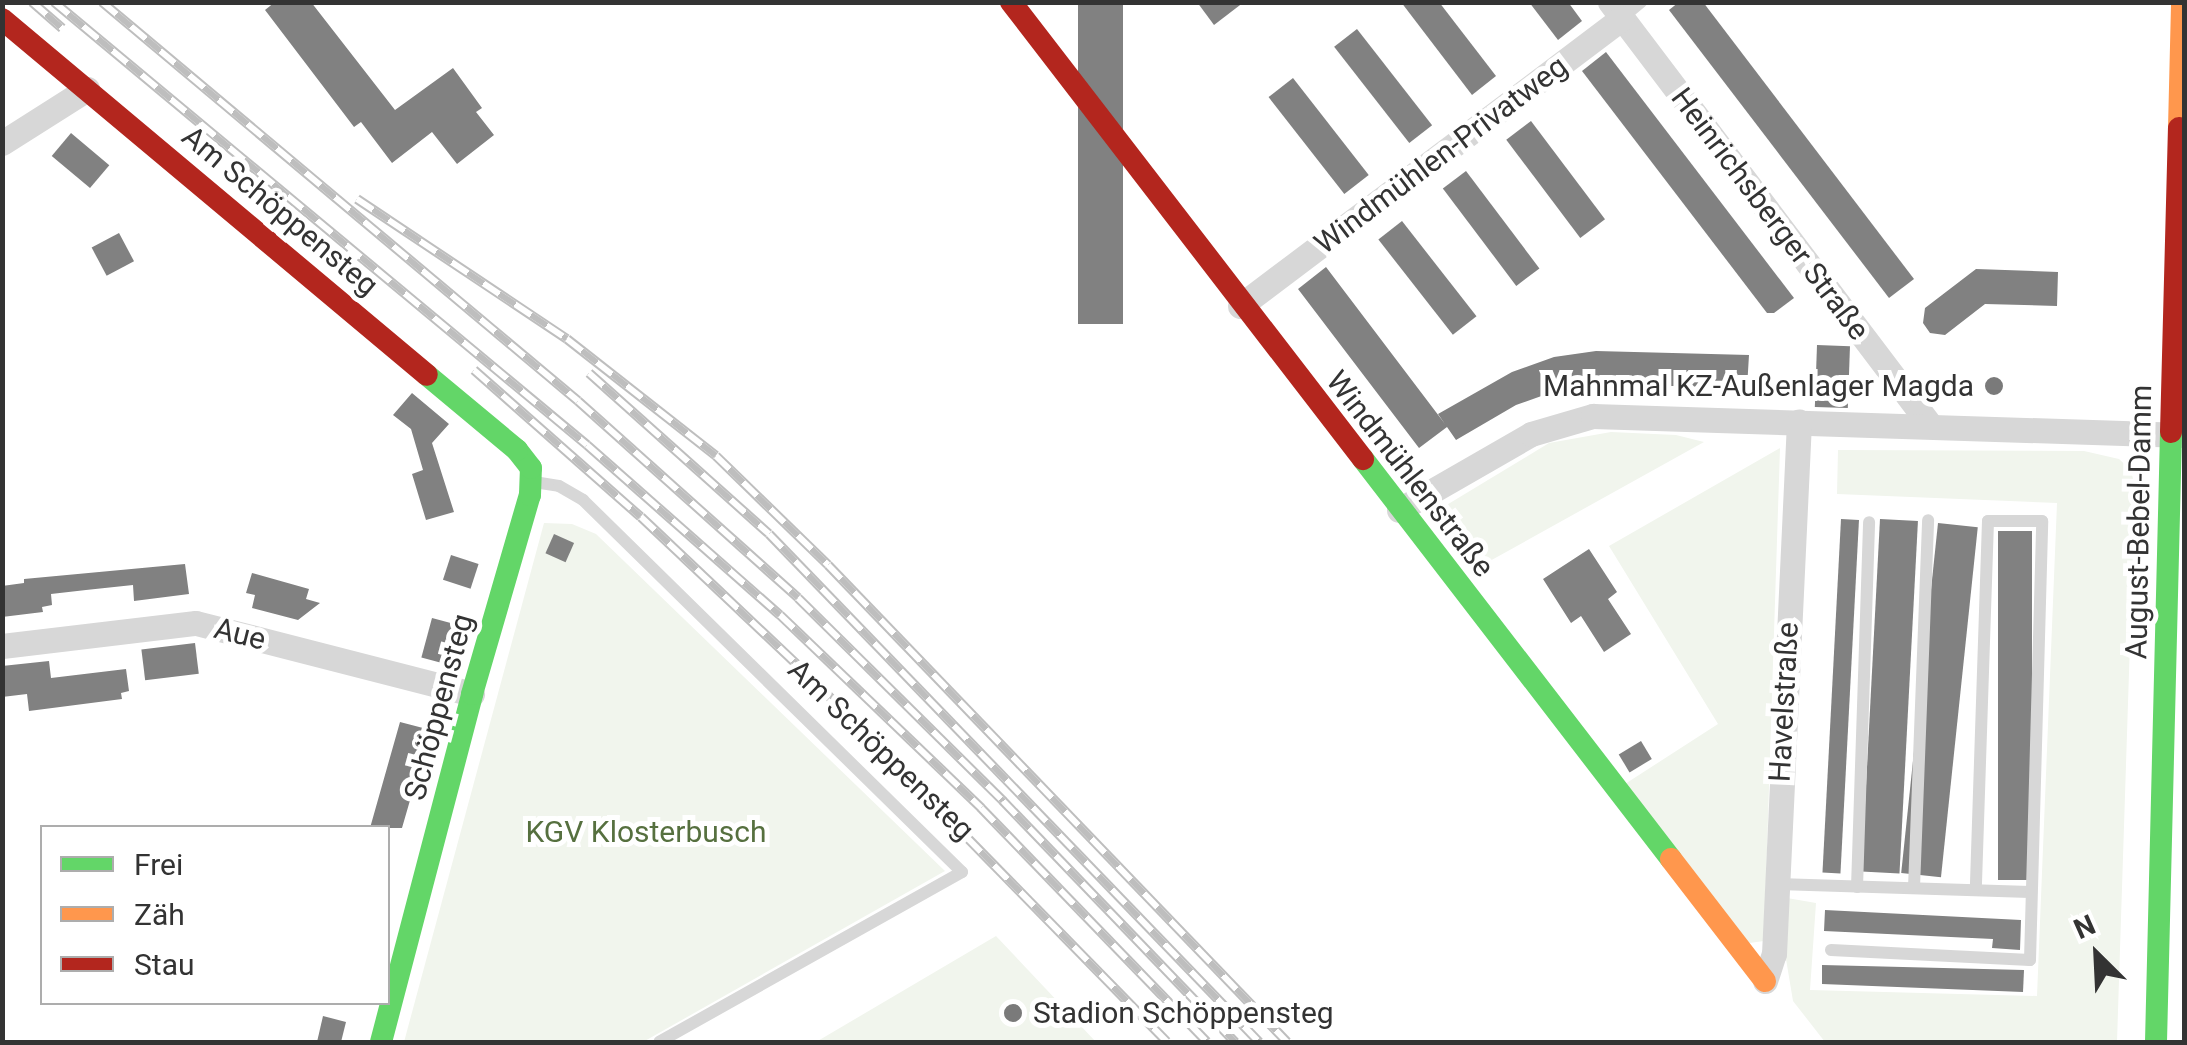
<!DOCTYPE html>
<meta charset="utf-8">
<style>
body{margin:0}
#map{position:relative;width:2187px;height:1045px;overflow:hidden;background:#fff;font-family:Roboto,sans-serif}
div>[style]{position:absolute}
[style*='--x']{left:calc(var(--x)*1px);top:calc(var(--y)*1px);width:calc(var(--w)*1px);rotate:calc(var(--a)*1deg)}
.green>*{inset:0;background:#f1f5ed}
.building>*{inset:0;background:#818181;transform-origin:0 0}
.lane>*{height:12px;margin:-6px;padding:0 6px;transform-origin:6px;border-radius:6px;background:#d7d7d7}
.street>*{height:25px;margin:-12.5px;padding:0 12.5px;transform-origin:12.5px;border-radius:12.5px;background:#d7d7d7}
.fast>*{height:22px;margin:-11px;padding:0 11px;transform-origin:11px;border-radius:11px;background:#63d668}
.slow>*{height:22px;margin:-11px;padding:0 11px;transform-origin:11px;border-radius:11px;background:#ff974d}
.jam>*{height:22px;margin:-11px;padding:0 11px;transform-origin:11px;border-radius:11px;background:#b3261e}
.rail>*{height:10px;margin-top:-5px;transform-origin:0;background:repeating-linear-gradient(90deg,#fff 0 19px,#bebebe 0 38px);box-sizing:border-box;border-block:2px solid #bebebe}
.dots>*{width:28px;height:28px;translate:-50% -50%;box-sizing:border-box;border:5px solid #fff;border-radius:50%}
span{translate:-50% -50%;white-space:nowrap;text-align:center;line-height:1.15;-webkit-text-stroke:10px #fff;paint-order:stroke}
.street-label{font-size:30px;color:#333}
.poi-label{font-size:30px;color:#333}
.right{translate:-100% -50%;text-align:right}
.left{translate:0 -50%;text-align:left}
.park-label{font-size:30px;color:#56703f}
.frame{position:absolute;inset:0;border:5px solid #333;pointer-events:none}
.legend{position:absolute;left:40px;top:825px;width:350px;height:180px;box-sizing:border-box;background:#fff;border:2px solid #adadad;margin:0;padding:12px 18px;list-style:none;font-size:30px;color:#333}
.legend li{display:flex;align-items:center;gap:20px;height:50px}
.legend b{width:50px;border:2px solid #adadad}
.north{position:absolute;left:2047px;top:905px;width:100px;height:100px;-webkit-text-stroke:8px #fff;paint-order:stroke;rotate:336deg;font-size:28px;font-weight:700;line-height:40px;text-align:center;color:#333}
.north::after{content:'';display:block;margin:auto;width:35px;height:45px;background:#333;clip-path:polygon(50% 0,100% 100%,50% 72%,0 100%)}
</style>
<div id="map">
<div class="green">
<i style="clip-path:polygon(1611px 432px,1676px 435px,1704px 442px,1479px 567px,1440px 509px,1549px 443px)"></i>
<i style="clip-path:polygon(1780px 448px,1764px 941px,1742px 944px,1625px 784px,1718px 724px,1609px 546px)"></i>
<i style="clip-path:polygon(1838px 450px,2084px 451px,2119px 459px,2131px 470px,2135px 488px,2117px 1042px,1825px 1042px,1793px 1001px,1785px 953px,1787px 898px,1816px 903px,1810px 990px,2037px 996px,2057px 503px,1837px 494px)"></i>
<i style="clip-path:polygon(544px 523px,572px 524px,596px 534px,945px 871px,643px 1042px,404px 1042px)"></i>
<i style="clip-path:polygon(996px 936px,1096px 1042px,816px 1042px)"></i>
</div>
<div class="building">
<i style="clip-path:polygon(275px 2px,311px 2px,395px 110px,453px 68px,482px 108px,476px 112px,494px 135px,457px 164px,432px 132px,392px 163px,361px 122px,354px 127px,265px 10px)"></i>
<i style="left:1078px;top:2px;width:45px;height:322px"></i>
<i style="clip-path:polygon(1197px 2px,1244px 2px,1214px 25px)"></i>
<i style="clip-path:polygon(1401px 2px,1439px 2px,1496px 76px,1472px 95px)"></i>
<i style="clip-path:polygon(1529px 2px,1568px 2px,1582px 21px,1558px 40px)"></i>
<i style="clip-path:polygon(1679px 2px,1703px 2px,1914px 279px,1889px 298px,1669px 10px)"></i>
<i style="left:1357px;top:29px;width:122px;height:29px;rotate:52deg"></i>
<i style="clip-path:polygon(1606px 52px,1794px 298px,1774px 313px,1767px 313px,1582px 71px)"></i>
<i style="left:1293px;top:78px;width:123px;height:31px;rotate:52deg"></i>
<i style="left:1531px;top:121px;width:123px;height:31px;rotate:53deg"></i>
<i style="left:71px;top:133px;width:50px;height:30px;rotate:40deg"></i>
<i style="left:1466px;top:171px;width:122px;height:29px;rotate:53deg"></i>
<i style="left:1402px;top:221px;width:121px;height:30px;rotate:52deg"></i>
<i style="left:119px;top:233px;width:32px;height:31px;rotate:62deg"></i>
<i style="clip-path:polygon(1326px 267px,1445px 424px,1438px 414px,1512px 372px,1554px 357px,1596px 351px,1749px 355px,1747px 388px,1598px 384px,1561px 389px,1516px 405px,1456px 440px,1447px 427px,1419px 448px,1298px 289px)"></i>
<i style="clip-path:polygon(1976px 269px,2058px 272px,2057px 306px,1985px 304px,1945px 335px,1930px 333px,1923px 323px,1925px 308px)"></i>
<i style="left:1817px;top:345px;width:33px;height:62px;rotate:2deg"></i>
<i style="clip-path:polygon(412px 393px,449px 424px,432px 443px,454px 512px,426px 520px,412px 474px,423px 470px,411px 429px,393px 415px)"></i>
<i style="left:1841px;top:519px;width:18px;height:354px;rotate:3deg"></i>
<i style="left:1880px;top:519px;width:38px;height:353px;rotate:3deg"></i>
<i style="left:1938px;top:523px;width:40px;height:352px;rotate:6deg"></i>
<i style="left:1998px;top:531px;width:34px;height:349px"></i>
<i style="left:554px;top:534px;width:22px;height:21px;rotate:24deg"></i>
<i style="clip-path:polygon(1589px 549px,1617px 592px,1608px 599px,1631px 634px,1604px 652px,1581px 616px,1571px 623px,1543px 579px)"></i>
<i style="left:451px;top:555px;width:29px;height:26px;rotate:18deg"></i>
<i style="clip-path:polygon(185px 564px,189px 594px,134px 601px,133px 585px,86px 590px,51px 594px,52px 605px,42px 607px,43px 612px,2px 617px,2px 586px,24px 583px,24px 579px)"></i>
<i style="clip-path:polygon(252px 573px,309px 589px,306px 599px,320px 603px,298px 620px,252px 608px,255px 595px,246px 593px)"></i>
<i style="left:432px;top:618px;width:30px;height:41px;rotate:15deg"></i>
<i style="left:195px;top:643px;width:31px;height:54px;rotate:83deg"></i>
<i style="clip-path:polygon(49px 661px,51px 678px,126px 669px,129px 691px,121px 693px,122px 699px,29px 711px,27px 694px,2px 697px,2px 666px)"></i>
<i style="clip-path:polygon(400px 722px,423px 728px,420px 736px,427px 739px,422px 759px,402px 828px,370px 828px)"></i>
<i style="left:1641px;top:741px;width:21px;height:26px;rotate:59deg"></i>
<i style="clip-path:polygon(1825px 910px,2021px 920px,2020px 950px,1992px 948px,1993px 939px,1824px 931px)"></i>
<i style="clip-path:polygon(1822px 965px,2024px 970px,2023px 992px,1822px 984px)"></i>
<i style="clip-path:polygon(323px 1016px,346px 1022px,341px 1042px,317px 1042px)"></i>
</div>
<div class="lane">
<i style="--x:1622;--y:18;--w:25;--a:-40"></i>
<i style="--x:534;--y:482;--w:25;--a:9"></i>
<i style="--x:559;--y:486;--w:28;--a:30"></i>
<i style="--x:583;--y:500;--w:531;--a:44.47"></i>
<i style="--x:962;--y:872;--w:347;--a:150.7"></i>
<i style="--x:1777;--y:884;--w:253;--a:1.8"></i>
<i style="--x:1857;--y:887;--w:365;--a:-88.1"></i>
<i style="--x:1914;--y:888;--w:368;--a:-87.8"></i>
<i style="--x:1831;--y:950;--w:199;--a:2.9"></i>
<i style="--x:2030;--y:960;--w:439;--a:-88.4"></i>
<i style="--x:2042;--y:521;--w:54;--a:180"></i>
<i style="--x:1988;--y:521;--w:369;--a:91.9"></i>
</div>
<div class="street">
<i style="--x:1610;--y:2;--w:530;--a:52.89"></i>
<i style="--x:2;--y:143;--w:101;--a:-32.4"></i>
<i style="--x:1240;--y:306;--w:478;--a:-37"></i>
<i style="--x:1399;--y:510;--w:152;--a:-29.9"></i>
<i style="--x:1531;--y:434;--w:65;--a:-16.2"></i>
<i style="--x:1593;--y:416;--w:591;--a:1.84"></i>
<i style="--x:2;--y:646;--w:195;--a:-6.8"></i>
<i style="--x:196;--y:623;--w:285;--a:14.4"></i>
<i style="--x:1765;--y:981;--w:28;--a:-72"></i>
<i style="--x:1774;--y:954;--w:533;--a:-87.31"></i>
</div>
<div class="fast">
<i style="--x:1363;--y:459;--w:505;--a:52.4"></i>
<i style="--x:381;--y:1042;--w:360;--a:-75.3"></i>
<i style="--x:472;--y:694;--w:207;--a:-73.8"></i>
<i style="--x:530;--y:495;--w:27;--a:-88"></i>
<i style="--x:531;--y:468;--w:23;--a:-128"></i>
<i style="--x:517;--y:450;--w:117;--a:-140.2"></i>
<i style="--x:2156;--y:1042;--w:610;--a:-88.59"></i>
</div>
<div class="slow">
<i style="--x:2179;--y:128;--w:126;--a:-88.6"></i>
<i style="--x:1671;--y:859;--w:154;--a:52.4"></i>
</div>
<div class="jam">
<i style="--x:1011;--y:2;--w:577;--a:52.4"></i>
<i style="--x:2;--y:19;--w:554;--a:39.95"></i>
<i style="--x:2171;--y:432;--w:304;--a:-88.5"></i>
</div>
<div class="rail">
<i style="--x:32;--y:2;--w:40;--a:41"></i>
<i style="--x:54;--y:2;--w:693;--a:39.73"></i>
<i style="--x:587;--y:445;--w:257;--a:41.4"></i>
<i style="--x:780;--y:615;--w:279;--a:43.8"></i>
<i style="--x:981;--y:808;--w:325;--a:46"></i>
<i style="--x:102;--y:2;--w:621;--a:39.97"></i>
<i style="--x:578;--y:401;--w:295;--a:41.8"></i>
<i style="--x:798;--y:598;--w:289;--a:44.7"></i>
<i style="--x:1003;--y:801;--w:335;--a:46.1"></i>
<i style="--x:357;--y:199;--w:252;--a:33.7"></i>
<i style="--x:567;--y:339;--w:189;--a:38.1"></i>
<i style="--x:716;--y:456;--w:156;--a:44.2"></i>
<i style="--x:828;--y:565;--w:662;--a:46.1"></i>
<i style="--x:474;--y:370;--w:222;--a:41.4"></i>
<i style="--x:641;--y:517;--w:230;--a:43.4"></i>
<i style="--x:808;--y:675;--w:513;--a:45.63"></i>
<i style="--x:589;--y:373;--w:241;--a:41.8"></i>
<i style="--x:769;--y:534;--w:706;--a:46.03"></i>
</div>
<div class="dots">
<i style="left:1994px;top:386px;background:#7a7a7a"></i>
<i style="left:1013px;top:1013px;background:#7a7a7a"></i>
</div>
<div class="street-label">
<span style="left:1441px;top:155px;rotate:-37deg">Windmühlen-Privatweg</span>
<span style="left:280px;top:211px;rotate:40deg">Am Schöppensteg</span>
<span style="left:1770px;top:214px;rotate:53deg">Heinrichsberger Straße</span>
<span style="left:1410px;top:474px;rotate:52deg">Windmühlenstraße</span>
<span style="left:2139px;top:522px;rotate:-89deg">August-Bebel-Damm</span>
<span style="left:240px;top:634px;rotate:14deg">Aue</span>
<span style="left:1784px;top:702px;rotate:-87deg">Havelstraße</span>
<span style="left:439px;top:707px;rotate:-75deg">Schöppensteg</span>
<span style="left:881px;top:750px;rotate:44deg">Am Schöppensteg</span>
</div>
<div class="poi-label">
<span class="right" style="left:1974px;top:386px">Mahnmal KZ-Außenlager Magda</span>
<span class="left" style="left:1033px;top:1013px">Stadion Schöppensteg</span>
</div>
<div class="park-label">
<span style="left:646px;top:832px">KGV Klosterbusch</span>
</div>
<div class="frame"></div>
<ul class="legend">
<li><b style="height:12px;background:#63d668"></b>Frei</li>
<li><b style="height:12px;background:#ff974d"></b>Zäh</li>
<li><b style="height:12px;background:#b3261e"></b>Stau</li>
</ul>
<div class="north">N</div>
</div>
